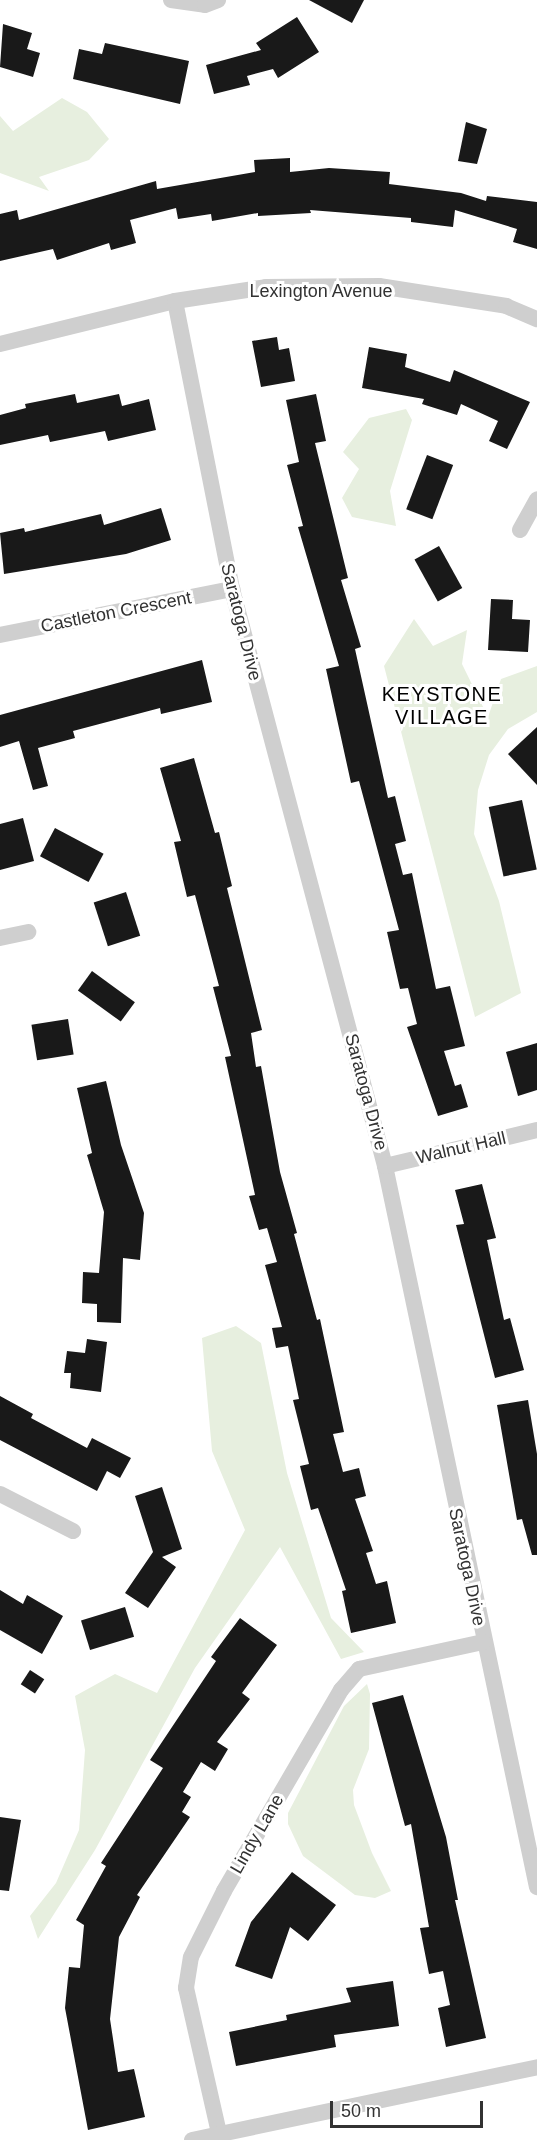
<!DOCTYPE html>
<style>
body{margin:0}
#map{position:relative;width:537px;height:2140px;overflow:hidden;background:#fff;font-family:Helvetica,sans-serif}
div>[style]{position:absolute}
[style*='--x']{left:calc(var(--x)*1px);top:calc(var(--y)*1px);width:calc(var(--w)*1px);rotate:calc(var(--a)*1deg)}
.green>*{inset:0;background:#e7efdf}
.building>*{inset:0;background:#191919;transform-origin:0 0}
.street>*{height:16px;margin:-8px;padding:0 8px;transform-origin:8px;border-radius:8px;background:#cfcfcf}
span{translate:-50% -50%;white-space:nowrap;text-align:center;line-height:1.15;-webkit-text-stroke:6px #fff;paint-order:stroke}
.street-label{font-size:18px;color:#323232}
.neighbourhood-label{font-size:20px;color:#000;letter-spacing:1.5px}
.scale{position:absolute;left:330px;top:2101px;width:153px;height:27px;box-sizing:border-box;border:3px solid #323232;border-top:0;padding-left:8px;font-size:18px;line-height:21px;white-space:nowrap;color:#323232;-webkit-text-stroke:4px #fff;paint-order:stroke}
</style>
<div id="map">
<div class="green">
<i style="clip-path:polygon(62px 98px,87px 112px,109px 139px,89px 160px,39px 177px,49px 191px,0 173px,0 116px,13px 131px)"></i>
<i style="clip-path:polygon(406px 409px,412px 420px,390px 491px,396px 526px,352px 517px,342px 498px,359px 469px,343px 452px,369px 418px)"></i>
<i style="clip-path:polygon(414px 619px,433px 646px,467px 630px,462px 664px,488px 717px,501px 679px,537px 666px,537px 712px,508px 729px,489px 755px,478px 790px,474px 834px,499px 901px,521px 993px,475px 1017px,384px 666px)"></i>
<i style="clip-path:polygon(236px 1326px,261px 1343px,287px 1473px,331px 1618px,364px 1652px,341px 1659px,280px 1547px,195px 1668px,95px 1850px,38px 1939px,30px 1916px,56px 1883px,79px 1830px,85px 1750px,75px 1696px,115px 1674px,157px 1693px,245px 1530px,212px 1451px,202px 1338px)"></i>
<i style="clip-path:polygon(367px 1684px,370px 1694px,369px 1749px,353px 1790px,354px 1805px,372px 1853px,391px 1891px,375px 1898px,355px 1895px,303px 1856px,288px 1824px,288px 1813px,344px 1706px)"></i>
</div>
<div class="building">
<i style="clip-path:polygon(309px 0,364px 0,352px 23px)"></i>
<i style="clip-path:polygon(297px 17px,319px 52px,278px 78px,273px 69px,247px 76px,250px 85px,214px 94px,206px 65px,261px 50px,256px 43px)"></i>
<i style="clip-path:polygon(3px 24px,32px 33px,27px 49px,40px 53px,33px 77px,0 67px)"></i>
<i style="clip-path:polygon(105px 43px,189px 61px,180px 104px,73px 79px,79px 49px,102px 54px)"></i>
<i style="clip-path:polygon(466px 122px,487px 129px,477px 164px,458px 161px)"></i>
<i style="clip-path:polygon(290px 158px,290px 172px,329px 168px,390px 172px,389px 184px,461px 193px,486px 201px,487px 196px,537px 202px,537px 249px,513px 242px,517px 229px,455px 210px,453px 227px,411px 222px,411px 218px,310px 210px,311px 213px,258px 216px,258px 213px,212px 221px,211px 214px,178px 219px,176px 208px,130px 220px,136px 243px,111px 250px,109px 243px,57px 260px,53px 249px,0 261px,0 214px,17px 210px,19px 220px,156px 181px,157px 189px,255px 172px,254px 160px)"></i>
<i style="clip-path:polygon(277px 337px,279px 350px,289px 348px,295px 381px,261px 387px,252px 341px)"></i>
<i style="clip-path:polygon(369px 347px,407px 354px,405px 367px,450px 382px,454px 370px,530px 402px,507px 449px,489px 441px,498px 421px,461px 404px,457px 415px,422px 404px,424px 399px,362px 388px)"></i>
<i style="clip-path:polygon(75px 394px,77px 403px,119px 394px,122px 406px,149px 399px,156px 430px,108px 441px,105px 431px,50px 442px,48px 435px,0 445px,0 415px,26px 408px,25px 404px)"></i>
<i style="clip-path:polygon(316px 394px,326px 441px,315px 443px,348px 578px,341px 580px,361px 647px,355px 649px,388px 798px,395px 796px,406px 841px,395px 844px,403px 875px,412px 873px,436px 989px,450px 986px,465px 1046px,444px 1051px,455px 1086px,461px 1084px,468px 1107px,438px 1116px,407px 1027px,417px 1024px,408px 988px,400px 989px,387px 932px,399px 930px,359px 781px,351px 783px,326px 669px,339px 666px,298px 527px,303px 526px,287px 465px,299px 462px,286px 400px)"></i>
<i style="left:427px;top:455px;width:28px;height:58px;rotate:21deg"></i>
<i style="clip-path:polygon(161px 508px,171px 540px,126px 554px,4px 574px,0 533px,24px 528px,25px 532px,101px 514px,104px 525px)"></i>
<i style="left:439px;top:546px;width:48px;height:28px;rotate:61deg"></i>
<i style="clip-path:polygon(491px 599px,513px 600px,512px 619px,530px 620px,528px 652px,488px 650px)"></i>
<i style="clip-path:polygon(202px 660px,212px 702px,161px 714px,160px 708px,73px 731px,75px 738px,38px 748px,48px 786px,33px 790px,19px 741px,0 747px,0 715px)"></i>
<i style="clip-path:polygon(537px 727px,537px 785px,508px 754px)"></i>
<i style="clip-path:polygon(194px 758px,215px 833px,219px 832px,232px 886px,227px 888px,262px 1030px,251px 1033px,256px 1067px,261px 1066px,280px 1172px,297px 1233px,294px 1234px,317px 1320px,320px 1319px,344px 1432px,333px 1434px,343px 1472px,359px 1468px,366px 1496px,355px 1499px,373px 1551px,366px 1553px,376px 1584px,387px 1581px,396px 1623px,351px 1633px,342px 1591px,346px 1590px,318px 1508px,311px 1510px,300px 1466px,309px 1464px,293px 1400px,299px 1399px,288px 1346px,276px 1348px,272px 1328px,282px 1327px,265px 1265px,277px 1262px,267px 1228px,259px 1230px,249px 1196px,255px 1195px,225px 1057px,231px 1056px,213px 987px,219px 986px,195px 895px,187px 897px,174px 842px,181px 841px,160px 768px)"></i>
<i style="left:522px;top:800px;width:71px;height:34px;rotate:78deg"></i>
<i style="clip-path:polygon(23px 818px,34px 861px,0 870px,0 824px)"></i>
<i style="left:55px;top:828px;width:55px;height:32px;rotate:28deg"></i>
<i style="left:126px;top:892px;width:46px;height:34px;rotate:72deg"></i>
<i style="left:92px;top:971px;width:53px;height:24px;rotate:36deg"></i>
<i style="left:68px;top:1019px;width:36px;height:37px;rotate:81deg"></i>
<i style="clip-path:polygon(537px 1043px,537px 1090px,518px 1096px,506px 1052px)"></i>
<i style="clip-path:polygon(106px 1081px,121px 1145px,144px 1213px,140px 1260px,123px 1258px,121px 1323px,97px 1322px,97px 1304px,82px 1303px,83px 1272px,99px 1273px,104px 1212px,87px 1155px,92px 1153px,77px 1088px)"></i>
<i style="clip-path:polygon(482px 1184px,496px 1238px,487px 1240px,504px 1320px,510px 1318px,524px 1370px,495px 1378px,456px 1225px,464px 1224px,455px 1190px)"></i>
<i style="clip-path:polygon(87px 1339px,107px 1342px,101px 1392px,70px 1388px,71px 1373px,64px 1373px,67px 1351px,85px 1353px)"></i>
<i style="clip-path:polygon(0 1396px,33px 1414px,31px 1418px,87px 1448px,92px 1438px,131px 1458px,120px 1478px,107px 1471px,97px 1491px,0 1440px)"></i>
<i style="clip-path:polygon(528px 1400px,537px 1454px,537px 1555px,532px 1555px,522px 1519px,517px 1520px,497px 1405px)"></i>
<i style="clip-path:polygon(162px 1487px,182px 1549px,162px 1557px,176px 1567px,148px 1608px,125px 1593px,153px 1552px,135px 1496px)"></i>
<i style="clip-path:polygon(0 1590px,23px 1604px,27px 1595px,63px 1616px,42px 1654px,0 1630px)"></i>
<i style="left:125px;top:1607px;width:31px;height:46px;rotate:73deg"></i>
<i style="clip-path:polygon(240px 1618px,277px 1645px,242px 1693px,250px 1699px,217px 1742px,228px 1749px,215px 1771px,201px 1762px,183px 1792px,191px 1797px,182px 1812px,190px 1817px,137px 1895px,140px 1897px,119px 1937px,110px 2019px,118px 2072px,134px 2069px,145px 2117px,88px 2130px,65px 2008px,69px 1967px,80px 1968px,84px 1925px,76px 1920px,106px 1866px,101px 1863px,163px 1768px,150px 1760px,216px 1661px,211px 1657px)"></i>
<i style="left:30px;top:1670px;width:17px;height:17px;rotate:33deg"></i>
<i style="clip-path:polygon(403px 1695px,446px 1837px,458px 1900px,455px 1900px,486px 2038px,446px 2047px,438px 2008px,450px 2005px,443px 1971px,429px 1974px,420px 1928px,429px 1927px,411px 1824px,405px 1826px,372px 1703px)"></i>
<i style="clip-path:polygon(0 1817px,21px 1820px,9px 1891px,0 1890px)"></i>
<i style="clip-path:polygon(292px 1872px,336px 1905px,308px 1941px,290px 1927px,272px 1979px,235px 1966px,251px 1922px)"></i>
<i style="clip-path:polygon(393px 1981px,399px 2026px,334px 2035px,336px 2047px,236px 2066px,229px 2032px,287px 2020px,286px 2015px,351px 2002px,346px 1988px)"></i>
</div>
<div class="street">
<i style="--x:171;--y:0;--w:34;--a:8"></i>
<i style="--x:205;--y:5;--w:14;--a:-21"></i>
<i style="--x:175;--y:301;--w:294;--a:78.8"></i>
<i style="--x:232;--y:589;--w:597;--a:75.15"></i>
<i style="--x:385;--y:1166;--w:737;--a:78.1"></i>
<i style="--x:0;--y:344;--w:180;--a:-13.8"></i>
<i style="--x:175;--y:301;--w:92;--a:-8.7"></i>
<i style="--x:266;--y:287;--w:113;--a:-0.5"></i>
<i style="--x:379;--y:286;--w:129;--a:8.9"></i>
<i style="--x:506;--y:306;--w:34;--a:23"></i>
<i style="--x:520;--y:530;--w:35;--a:-61"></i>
<i style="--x:0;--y:635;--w:237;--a:-11.2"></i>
<i style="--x:0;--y:938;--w:29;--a:-12"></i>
<i style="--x:385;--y:1166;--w:156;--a:-13.3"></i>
<i style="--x:0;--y:1494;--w:82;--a:26.9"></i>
<i style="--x:219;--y:2133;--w:149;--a:-102.8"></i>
<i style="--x:186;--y:1988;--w:31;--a:-81"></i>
<i style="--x:191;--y:1957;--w:74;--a:-63.4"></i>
<i style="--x:224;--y:1891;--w:233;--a:-59.8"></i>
<i style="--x:341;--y:1690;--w:28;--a:-49"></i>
<i style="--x:359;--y:1669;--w:127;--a:-12.3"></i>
<i style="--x:192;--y:2140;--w:353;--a:-11.9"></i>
</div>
<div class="street-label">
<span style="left:321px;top:291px">Lexington Avenue</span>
<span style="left:116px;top:612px;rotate:-11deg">Castleton Crescent</span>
<span style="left:241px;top:622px;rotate:76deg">Saratoga Drive</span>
<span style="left:366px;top:1092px;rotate:75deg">Saratoga Drive</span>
<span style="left:461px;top:1148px;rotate:-13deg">Walnut Hall</span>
<span style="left:467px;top:1567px;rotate:78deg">Saratoga Drive</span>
<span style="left:257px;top:1834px;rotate:-60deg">Lindy Lane</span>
</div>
<div class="neighbourhood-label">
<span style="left:442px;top:706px">KEYSTONE<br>VILLAGE</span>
</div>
<div class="scale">50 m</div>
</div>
